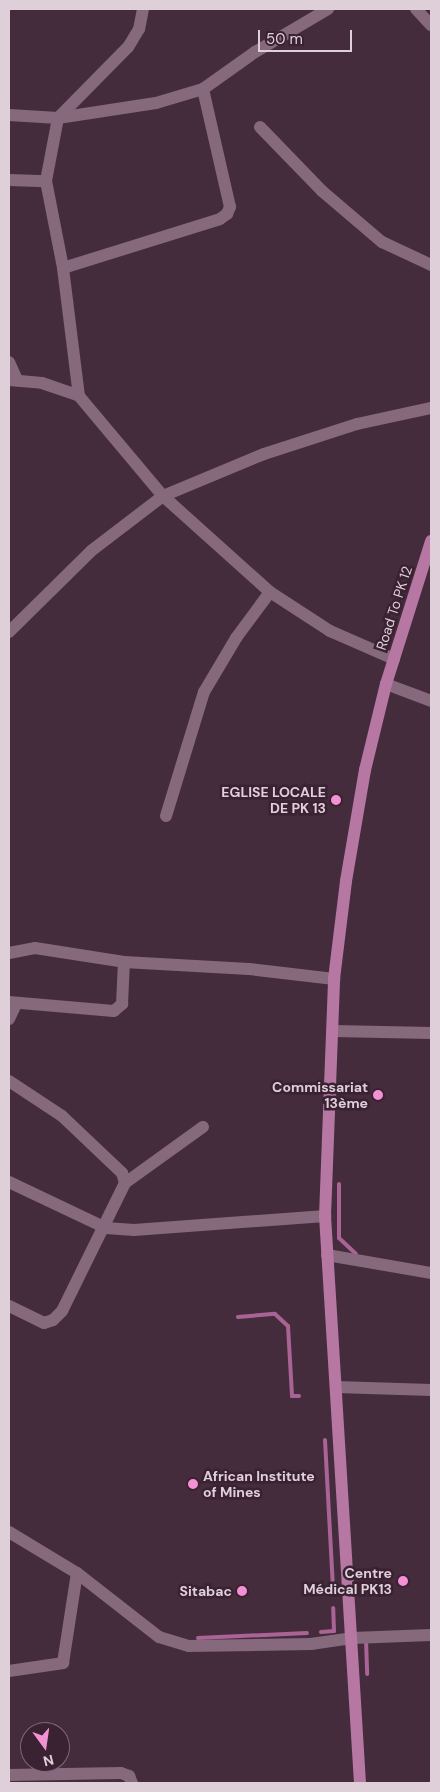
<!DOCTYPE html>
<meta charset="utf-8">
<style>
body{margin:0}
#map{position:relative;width:440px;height:1792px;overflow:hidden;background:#452c3d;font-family:"DM Sans",sans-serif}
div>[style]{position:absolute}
.stream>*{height:4px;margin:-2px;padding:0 2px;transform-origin:2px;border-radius:2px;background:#aa6395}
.minor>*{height:12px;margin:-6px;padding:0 6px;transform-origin:6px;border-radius:6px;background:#86697c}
.major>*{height:12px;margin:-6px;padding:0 6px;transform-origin:6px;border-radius:6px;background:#b777a3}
.dots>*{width:14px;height:14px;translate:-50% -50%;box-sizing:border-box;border:2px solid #3a2232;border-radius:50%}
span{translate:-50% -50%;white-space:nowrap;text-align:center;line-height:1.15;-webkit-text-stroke:5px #3a2232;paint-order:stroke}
.street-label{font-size:14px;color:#dfcfd9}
.poi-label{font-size:14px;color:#dfcfd9;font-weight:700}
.right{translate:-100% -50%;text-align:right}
.left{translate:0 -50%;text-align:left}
.frame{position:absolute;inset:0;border:10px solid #dfcfd9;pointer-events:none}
.north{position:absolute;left:20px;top:1722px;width:50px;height:50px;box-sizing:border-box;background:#3a2232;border:1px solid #7c6775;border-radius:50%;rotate:166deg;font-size:14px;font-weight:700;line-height:20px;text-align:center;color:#dfcfd9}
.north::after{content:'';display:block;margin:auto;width:18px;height:22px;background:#f391d5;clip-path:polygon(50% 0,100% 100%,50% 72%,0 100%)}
.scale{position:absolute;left:258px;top:30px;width:94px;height:22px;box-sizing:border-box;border:2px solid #dfcfd9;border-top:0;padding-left:6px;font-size:15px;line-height:18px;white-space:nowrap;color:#dfcfd9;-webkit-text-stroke:4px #3a2232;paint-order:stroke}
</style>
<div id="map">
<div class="stream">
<div style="left:339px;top:1184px;width:54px;rotate:90deg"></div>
<div style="left:339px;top:1238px;width:23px;rotate:43deg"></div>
<div style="left:238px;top:1317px;width:37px;rotate:-5deg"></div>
<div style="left:275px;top:1314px;width:18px;rotate:43deg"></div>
<div style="left:288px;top:1326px;width:70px;rotate:86.7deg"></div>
<div style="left:292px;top:1396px;width:7px"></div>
<div style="left:325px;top:1440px;width:146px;rotate:86.9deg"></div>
<div style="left:321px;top:1632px;width:13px;rotate:-4deg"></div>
<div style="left:334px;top:1631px;width:23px;rotate:-92deg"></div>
<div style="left:198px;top:1638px;width:109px;rotate:-2.6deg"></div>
<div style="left:366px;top:1640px;width:34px;rotate:88deg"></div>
</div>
<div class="minor">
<div style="left:143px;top:9px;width:20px;rotate:101deg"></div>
<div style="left:139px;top:29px;width:21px;rotate:121deg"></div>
<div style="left:128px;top:47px;width:100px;rotate:134.6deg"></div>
<div style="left:58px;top:118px;width:99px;rotate:-8.7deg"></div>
<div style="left:156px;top:103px;width:49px;rotate:-16.6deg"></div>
<div style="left:416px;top:9px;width:22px;rotate:47deg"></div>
<div style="left:9px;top:115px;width:49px;rotate:3.5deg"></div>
<div style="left:58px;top:118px;width:64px;rotate:100.8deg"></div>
<div style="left:46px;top:181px;width:89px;rotate:78.9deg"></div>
<div style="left:63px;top:268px;width:129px;rotate:82.9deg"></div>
<div style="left:260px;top:127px;width:89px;rotate:45.9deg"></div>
<div style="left:322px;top:191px;width:79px;rotate:40.4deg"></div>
<div style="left:382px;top:242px;width:54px;rotate:25.1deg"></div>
<div style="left:9px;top:180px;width:37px;rotate:2deg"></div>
<div style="left:63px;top:268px;width:164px;rotate:-17.3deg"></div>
<div style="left:220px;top:219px;width:9px;rotate:-36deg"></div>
<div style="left:227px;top:214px;width:8px;rotate:-67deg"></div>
<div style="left:230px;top:207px;width:121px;rotate:-102.9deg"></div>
<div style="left:203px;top:89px;width:64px;rotate:-35.4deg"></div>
<div style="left:255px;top:52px;width:85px;rotate:-30.5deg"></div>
<div style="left:9px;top:362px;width:20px;rotate:66deg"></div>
<div style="left:9px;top:380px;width:33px;rotate:5deg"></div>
<div style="left:42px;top:383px;width:39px;rotate:19deg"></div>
<div style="left:79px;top:396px;width:131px;rotate:50deg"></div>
<div style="left:163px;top:496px;width:144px;rotate:41.9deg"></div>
<div style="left:270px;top:592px;width:72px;rotate:33deg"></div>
<div style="left:330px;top:631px;width:70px;rotate:23.6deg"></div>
<div style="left:9px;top:632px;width:115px;rotate:-44.6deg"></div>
<div style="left:91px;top:551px;width:91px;rotate:-37.4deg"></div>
<div style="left:163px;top:496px;width:109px;rotate:-22.6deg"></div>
<div style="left:264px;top:454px;width:98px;rotate:-17.9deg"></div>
<div style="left:357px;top:424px;width:76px;rotate:-12.2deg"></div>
<div style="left:386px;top:684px;width:48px;rotate:20.7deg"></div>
<div style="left:166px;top:816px;width:130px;rotate:-73deg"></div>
<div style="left:204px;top:692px;width:63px;rotate:-59.3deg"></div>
<div style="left:236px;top:638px;width:57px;rotate:-53.5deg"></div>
<div style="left:9px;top:953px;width:26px;rotate:-11deg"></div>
<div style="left:35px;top:948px;width:90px;rotate:8.9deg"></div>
<div style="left:124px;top:962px;width:125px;rotate:3.2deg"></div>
<div style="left:249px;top:969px;width:86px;rotate:6.7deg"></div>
<div style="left:9px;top:1002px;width:105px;rotate:4.9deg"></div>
<div style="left:114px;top:1011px;width:11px;rotate:-41deg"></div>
<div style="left:122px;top:1004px;width:42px;rotate:-87.3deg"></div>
<div style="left:9px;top:1019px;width:17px;rotate:-65deg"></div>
<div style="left:333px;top:1031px;width:98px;rotate:1.2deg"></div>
<div style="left:9px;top:1081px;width:64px;rotate:33.4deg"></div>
<div style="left:62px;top:1116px;width:83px;rotate:43.5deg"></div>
<div style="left:122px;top:1173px;width:10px;rotate:73deg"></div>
<div style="left:125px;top:1183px;width:143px;rotate:116.2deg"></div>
<div style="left:62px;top:1311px;width:13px;rotate:135deg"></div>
<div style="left:53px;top:1320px;width:9px;rotate:162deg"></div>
<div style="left:44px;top:1323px;width:39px;rotate:-154deg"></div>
<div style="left:9px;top:1182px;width:107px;rotate:25.4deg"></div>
<div style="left:106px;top:1228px;width:28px;rotate:4deg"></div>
<div style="left:134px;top:1230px;width:192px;rotate:-4.2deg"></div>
<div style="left:125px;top:1183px;width:96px;rotate:-35.7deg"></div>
<div style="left:327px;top:1255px;width:106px;rotate:9.8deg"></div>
<div style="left:336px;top:1387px;width:95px;rotate:1.8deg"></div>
<div style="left:9px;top:1532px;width:79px;rotate:31.1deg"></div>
<div style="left:77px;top:1573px;width:104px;rotate:38deg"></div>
<div style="left:159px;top:1637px;width:31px;rotate:17deg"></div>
<div style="left:189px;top:1646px;width:122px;rotate:-0.9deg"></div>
<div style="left:311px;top:1644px;width:41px;rotate:-8.3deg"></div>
<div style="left:352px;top:1638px;width:79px;rotate:-2.2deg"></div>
<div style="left:9px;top:1671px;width:55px;rotate:-8.4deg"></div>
<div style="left:63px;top:1663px;width:91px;rotate:-81.2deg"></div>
<div style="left:9px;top:1775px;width:112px;rotate:-1deg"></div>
<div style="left:121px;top:1773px;width:9px;rotate:21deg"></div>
<div style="left:129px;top:1776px;width:8px;rotate:67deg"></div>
</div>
<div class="major">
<div style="left:360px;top:1783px;width:568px;rotate:-93.53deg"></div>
<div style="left:325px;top:1216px;width:237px;rotate:-87.8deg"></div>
<div style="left:334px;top:979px;width:99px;rotate:-83deg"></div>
<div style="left:346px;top:881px;width:113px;rotate:-80.3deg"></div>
<div style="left:365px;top:770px;width:89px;rotate:-76.3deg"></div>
<div style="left:386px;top:684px;width:150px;rotate:-72.5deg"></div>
</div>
<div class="dots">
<div style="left:336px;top:800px;background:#f391d5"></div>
<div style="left:378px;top:1095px;background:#f391d5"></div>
<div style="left:193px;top:1484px;background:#f391d5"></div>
<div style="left:403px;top:1581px;background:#f391d5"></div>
<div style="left:242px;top:1591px;background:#f391d5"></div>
</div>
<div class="street-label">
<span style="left:394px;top:608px;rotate:-72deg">Road To PK 12</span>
</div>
<div class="poi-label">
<span class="right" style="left:326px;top:800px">EGLISE LOCALE<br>DE PK 13</span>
<span class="right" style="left:368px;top:1095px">Commissariat<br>13ème</span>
<span class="left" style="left:203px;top:1484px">African Institute<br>of Mines</span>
<span class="right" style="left:392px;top:1581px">Centre<br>Médical PK13</span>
<span class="right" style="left:232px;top:1591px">Sitabac</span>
</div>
<div class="frame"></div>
<div class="north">N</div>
<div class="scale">50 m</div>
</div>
